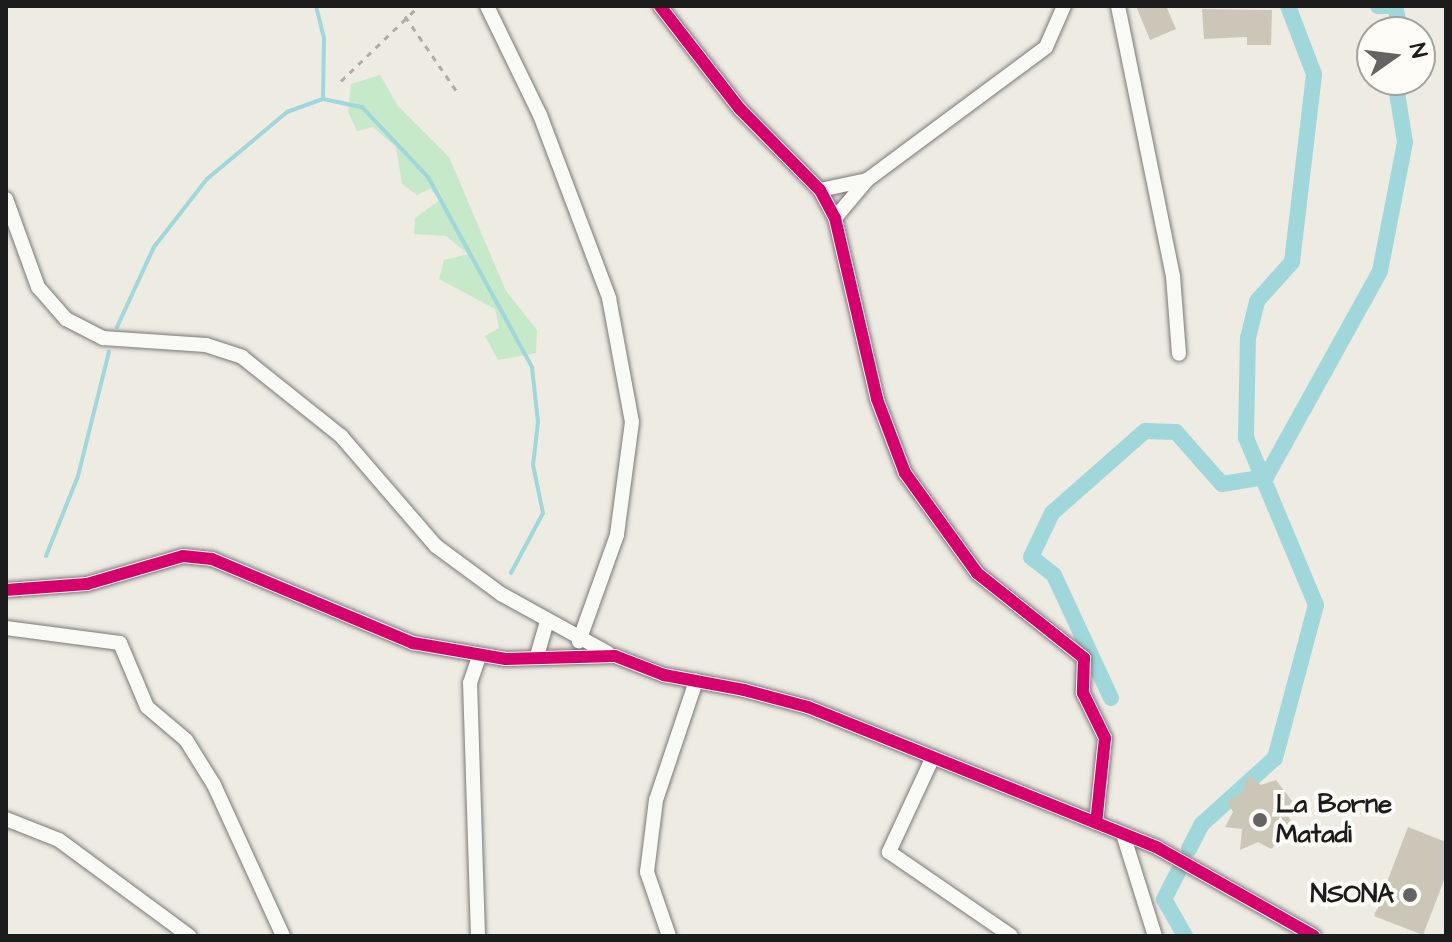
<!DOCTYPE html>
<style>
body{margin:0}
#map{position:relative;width:1452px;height:942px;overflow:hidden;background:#eeebe3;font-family:"Architects Daughter",sans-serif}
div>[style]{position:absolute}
.green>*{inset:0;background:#c5e9c9}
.stream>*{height:4px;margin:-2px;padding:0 2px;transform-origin:2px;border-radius:2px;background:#9fd7db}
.canal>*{height:16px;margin:-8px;padding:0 8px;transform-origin:8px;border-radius:8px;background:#9fd7db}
.building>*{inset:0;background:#ccc6b9}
.path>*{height:3px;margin-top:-1.5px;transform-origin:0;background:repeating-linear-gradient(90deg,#adacaa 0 6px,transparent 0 12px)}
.roads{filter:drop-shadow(0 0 2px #7a7976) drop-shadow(0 0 2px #7a7976)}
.street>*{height:14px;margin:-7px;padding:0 7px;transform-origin:7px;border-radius:7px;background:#f9f9f6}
.cycleway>*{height:12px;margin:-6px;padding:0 6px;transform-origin:6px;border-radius:6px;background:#d6006c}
.dots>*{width:22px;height:22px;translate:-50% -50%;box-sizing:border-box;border:4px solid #fdfcf7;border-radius:50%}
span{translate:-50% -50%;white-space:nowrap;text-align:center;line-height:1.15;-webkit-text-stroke:8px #fdfcf7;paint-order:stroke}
.poi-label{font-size:26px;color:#1c1c1c;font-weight:700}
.left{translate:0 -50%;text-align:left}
.right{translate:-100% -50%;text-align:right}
.frame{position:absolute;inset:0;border:8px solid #1c1c1c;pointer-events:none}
.north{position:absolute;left:1356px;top:16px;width:80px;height:80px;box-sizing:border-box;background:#fdfcf7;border:2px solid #a3a29f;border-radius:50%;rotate:76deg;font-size:22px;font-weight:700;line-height:32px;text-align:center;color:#1c1c1c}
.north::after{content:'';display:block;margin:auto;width:28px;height:36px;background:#666462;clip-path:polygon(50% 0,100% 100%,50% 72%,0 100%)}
</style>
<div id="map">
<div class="green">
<div style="clip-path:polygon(380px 75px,398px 106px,449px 157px,506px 291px,537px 330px,536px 353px,498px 360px,485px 336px,499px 328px,495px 309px,439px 279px,444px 260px,468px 254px,446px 236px,414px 234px,415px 218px,441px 199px,430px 189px,417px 195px,402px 184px,396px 147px,373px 127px,357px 131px,348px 112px,351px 84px)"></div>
</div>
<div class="stream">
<div style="left:316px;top:6px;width:34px;rotate:76deg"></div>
<div style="left:324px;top:39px;width:60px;rotate:91deg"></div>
<div style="left:323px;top:99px;width:40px;rotate:12deg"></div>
<div style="left:362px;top:107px;width:96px;rotate:46.7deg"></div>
<div style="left:428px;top:177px;width:217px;rotate:61.3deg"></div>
<div style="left:532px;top:367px;width:55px;rotate:83.8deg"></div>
<div style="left:538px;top:422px;width:43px;rotate:96.6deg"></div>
<div style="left:533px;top:465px;width:49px;rotate:78.2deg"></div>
<div style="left:543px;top:513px;width:68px;rotate:118.1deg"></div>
<div style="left:117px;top:327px;width:88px;rotate:-65.2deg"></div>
<div style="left:154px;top:247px;width:86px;rotate:-52.1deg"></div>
<div style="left:207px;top:179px;width:104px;rotate:-39.9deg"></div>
<div style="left:287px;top:112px;width:38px;rotate:-20deg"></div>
<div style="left:46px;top:556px;width:86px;rotate:-68.2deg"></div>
<div style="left:78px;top:476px;width:128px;rotate:-76deg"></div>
</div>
<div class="canal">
<div style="left:1378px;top:6px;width:12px"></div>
<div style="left:1395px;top:6px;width:27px;rotate:77deg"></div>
<div style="left:1111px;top:698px;width:136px;rotate:-114.9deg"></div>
<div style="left:1054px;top:575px;width:29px;rotate:-142deg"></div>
<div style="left:1031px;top:557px;width:49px;rotate:-64.5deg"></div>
<div style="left:1052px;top:513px;width:124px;rotate:-41.4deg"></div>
<div style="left:1145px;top:431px;width:31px;rotate:2deg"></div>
<div style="left:1176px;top:432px;width:69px;rotate:48.5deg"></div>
<div style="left:1222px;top:484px;width:45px;rotate:-9deg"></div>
<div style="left:1266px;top:477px;width:235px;rotate:-61deg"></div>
<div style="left:1380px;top:271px;width:131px;rotate:-79deg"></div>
<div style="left:1405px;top:142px;width:63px;rotate:-99.2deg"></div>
<div style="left:1189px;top:849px;width:28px;rotate:-63deg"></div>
<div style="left:1202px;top:824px;width:98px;rotate:-42.1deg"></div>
<div style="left:1275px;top:758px;width:158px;rotate:-75deg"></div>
<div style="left:1316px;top:605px;width:181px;rotate:-112.7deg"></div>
<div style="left:1246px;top:438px;width:100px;rotate:-88.9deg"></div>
<div style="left:1248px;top:338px;width:38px;rotate:-76deg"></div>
<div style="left:1257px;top:301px;width:52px;rotate:-48.1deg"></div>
<div style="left:1292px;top:262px;width:189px;rotate:-83.3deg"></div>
<div style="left:1314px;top:74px;width:73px;rotate:-110.9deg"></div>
<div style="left:1178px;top:872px;width:30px;rotate:117deg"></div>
<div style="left:1164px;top:899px;width:43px;rotate:60.4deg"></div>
</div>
<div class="building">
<div style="clip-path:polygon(1136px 6px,1166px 6px,1176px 29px,1150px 40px)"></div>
<div style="clip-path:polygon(1202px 9px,1272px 10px,1271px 45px,1247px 45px,1247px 37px,1204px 39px)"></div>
<div style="clip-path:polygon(1249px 775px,1261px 785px,1276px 780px,1292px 801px,1286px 811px,1294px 828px,1271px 849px,1258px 842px,1240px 850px,1242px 829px,1225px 827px,1233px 812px,1227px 801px,1242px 793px)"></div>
<div style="clip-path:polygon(1408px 827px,1446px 842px,1446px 875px,1423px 935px,1374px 916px)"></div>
</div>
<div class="path">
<div style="left:405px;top:16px;width:93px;rotate:55.5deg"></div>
<div style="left:341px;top:81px;width:108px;rotate:-43.9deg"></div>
</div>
<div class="roads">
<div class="street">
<div style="left:487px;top:6px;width:121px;rotate:64.1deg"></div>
<div style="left:540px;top:115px;width:196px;rotate:69.3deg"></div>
<div style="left:609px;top:298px;width:126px;rotate:79.5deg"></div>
<div style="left:632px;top:422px;width:114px;rotate:97.6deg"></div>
<div style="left:617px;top:535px;width:113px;rotate:109.7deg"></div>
<div style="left:660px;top:6px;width:130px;rotate:52.2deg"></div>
<div style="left:740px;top:109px;width:114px;rotate:45.4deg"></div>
<div style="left:820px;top:190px;width:32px;rotate:62deg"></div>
<div style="left:835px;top:218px;width:186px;rotate:76.9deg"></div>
<div style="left:877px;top:399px;width:79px;rotate:69.3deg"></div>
<div style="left:905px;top:473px;width:123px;rotate:54.2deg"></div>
<div style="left:977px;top:573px;width:137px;rotate:38.5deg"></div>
<div style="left:1084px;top:658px;width:35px;rotate:92deg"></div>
<div style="left:1083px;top:693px;width:50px;rotate:63.9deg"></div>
<div style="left:1105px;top:738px;width:85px;rotate:96deg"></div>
<div style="left:1118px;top:6px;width:276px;rotate:78.5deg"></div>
<div style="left:1173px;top:276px;width:78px;rotate:85.6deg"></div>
<div style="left:820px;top:190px;width:48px;rotate:-12deg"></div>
<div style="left:6px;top:199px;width:94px;rotate:70deg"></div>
<div style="left:38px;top:287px;width:43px;rotate:48.8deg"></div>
<div style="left:66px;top:319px;width:42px;rotate:27.2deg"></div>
<div style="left:103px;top:338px;width:103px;rotate:3.9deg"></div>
<div style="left:206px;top:345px;width:38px;rotate:18deg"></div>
<div style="left:242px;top:357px;width:127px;rotate:38.6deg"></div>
<div style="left:341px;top:436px;width:145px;rotate:49.2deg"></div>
<div style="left:436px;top:546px;width:81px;rotate:36.4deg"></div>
<div style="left:501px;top:594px;width:122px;rotate:28.9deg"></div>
<div style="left:835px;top:218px;width:50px;rotate:-49.9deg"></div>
<div style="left:867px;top:180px;width:223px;rotate:-36.6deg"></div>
<div style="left:1046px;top:47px;width:45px;rotate:-66.3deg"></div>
<div style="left:6px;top:590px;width:81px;rotate:-4.2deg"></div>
<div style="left:87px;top:584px;width:100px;rotate:-16.3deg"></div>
<div style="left:183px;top:556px;width:29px;rotate:6deg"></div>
<div style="left:212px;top:559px;width:218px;rotate:22.7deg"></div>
<div style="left:413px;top:643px;width:94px;rotate:9.8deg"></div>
<div style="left:506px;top:659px;width:109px;rotate:-1.6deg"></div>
<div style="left:615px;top:656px;width:53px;rotate:21.2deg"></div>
<div style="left:664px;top:675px;width:81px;rotate:10.6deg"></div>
<div style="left:744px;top:690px;width:66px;rotate:14.9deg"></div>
<div style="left:808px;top:707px;width:377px;rotate:21.9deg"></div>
<div style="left:1158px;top:848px;width:179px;rotate:29.4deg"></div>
<div style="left:6px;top:628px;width:115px;rotate:7.5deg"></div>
<div style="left:120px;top:643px;width:69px;rotate:67.1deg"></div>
<div style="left:147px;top:707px;width:51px;rotate:40.2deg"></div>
<div style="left:186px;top:740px;width:53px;rotate:58.1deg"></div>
<div style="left:214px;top:785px;width:166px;rotate:65.4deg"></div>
<div style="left:537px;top:656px;width:35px;rotate:-74deg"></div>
<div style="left:933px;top:757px;width:105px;rotate:114.9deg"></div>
<div style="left:889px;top:852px;width:148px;rotate:34.5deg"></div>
<div style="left:6px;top:819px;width:57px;rotate:21.6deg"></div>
<div style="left:59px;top:840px;width:162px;rotate:36.4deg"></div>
<div style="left:1123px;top:834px;width:107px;rotate:72.6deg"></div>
<div style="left:478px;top:936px;width:253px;rotate:-91.8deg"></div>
<div style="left:470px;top:683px;width:28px;rotate:-71deg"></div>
<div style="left:669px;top:936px;width:68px;rotate:-109deg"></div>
<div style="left:647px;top:872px;width:73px;rotate:-82.9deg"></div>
<div style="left:656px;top:800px;width:126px;rotate:-71.4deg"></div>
</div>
</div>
<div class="cycleway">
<div style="left:660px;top:6px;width:130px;rotate:52.2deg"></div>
<div style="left:740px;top:109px;width:114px;rotate:45.4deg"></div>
<div style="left:820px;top:190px;width:32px;rotate:62deg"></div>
<div style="left:835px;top:218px;width:186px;rotate:76.9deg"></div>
<div style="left:877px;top:399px;width:79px;rotate:69.3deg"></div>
<div style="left:905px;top:473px;width:123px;rotate:54.2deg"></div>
<div style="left:977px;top:573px;width:137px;rotate:38.5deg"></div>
<div style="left:1084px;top:658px;width:35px;rotate:92deg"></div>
<div style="left:1083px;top:693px;width:50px;rotate:63.9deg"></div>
<div style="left:1105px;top:738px;width:85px;rotate:96deg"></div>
<div style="left:6px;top:590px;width:81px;rotate:-4.2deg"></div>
<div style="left:87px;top:584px;width:100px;rotate:-16.3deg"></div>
<div style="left:183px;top:556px;width:29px;rotate:6deg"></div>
<div style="left:212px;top:559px;width:218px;rotate:22.7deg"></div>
<div style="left:413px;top:643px;width:94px;rotate:9.8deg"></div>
<div style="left:506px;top:659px;width:109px;rotate:-1.6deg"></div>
<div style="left:615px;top:656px;width:53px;rotate:21.2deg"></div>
<div style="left:664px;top:675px;width:81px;rotate:10.6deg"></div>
<div style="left:744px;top:690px;width:66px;rotate:14.9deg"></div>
<div style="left:808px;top:707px;width:377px;rotate:21.9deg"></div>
<div style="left:1158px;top:848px;width:179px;rotate:29.4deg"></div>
</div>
<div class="dots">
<div style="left:1260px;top:820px;background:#666462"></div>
<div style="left:1410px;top:895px;background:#666462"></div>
</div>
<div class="poi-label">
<span class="left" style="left:1276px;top:820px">La Borne<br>Matadi</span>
<span class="right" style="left:1394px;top:895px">NSONA</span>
</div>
<div class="frame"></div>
<div class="north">N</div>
</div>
